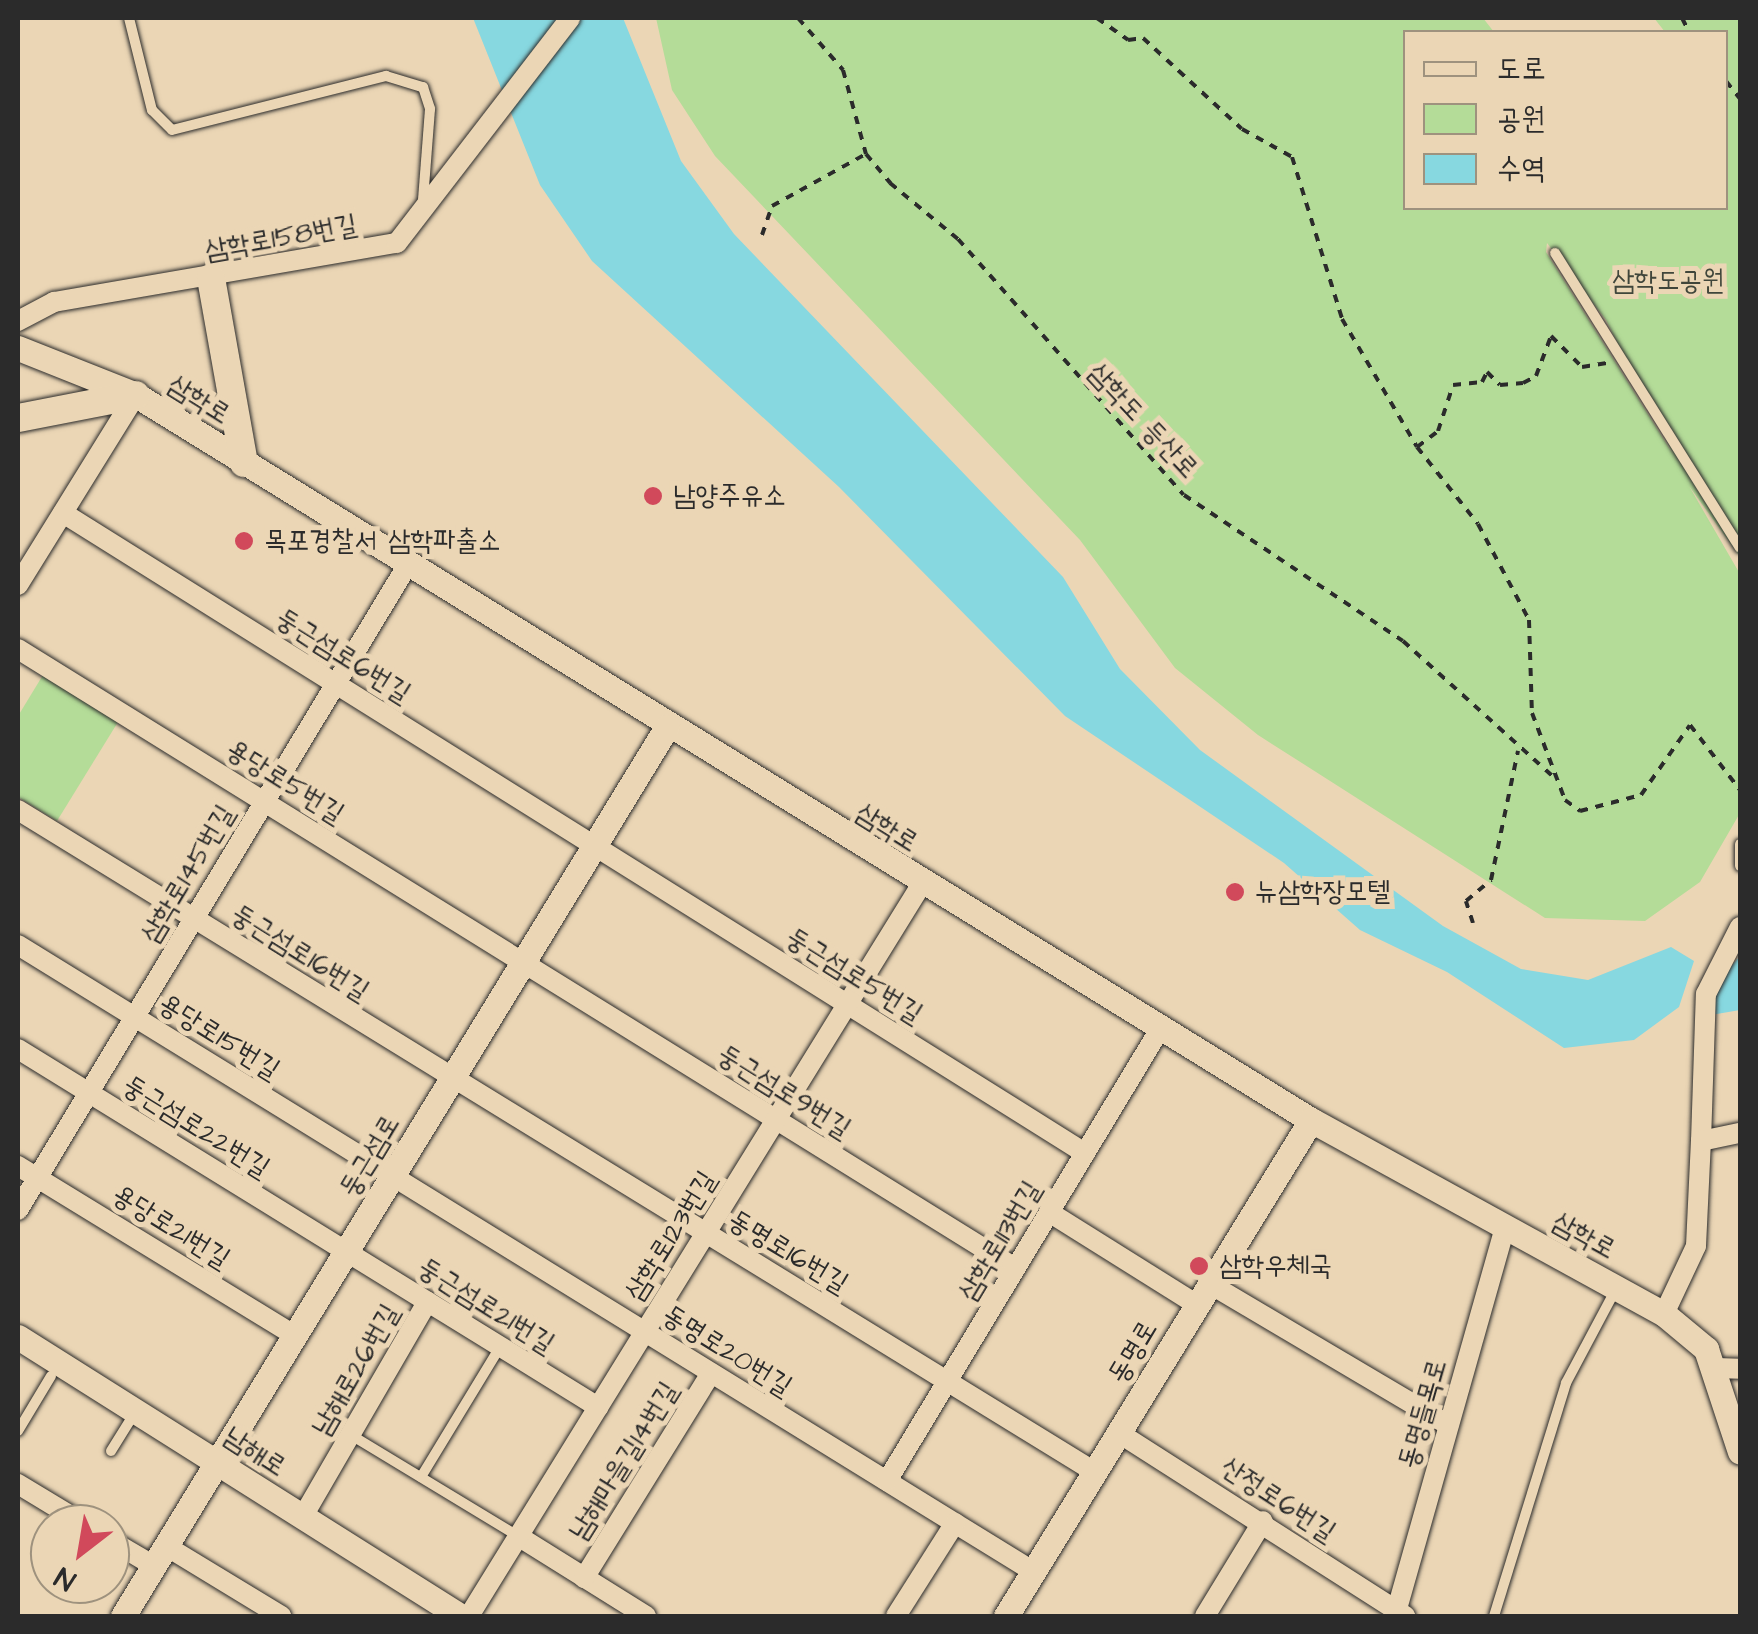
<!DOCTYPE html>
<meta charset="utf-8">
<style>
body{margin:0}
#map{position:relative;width:1758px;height:1634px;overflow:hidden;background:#ebd6b5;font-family:"Architects Daughter","Poor Story",sans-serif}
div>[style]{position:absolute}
.green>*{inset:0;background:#b4dc98}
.water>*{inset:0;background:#87d8e0}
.path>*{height:4px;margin-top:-2px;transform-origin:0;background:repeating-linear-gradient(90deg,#2b2b2b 0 8px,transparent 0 16px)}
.roads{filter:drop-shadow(0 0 2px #2b2b2b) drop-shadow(0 0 2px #2b2b2b)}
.service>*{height:10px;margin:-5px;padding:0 5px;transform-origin:5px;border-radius:5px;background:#ebd6b5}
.minor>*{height:20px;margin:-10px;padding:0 10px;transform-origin:10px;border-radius:10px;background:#ebd6b5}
.tertiary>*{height:25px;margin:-12.5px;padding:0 12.5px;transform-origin:12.5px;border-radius:12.5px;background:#ebd6b5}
.secondary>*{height:28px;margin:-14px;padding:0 14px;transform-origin:14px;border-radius:14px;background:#ebd6b5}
.dots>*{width:28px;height:28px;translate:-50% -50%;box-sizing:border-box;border:5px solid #ebd6b5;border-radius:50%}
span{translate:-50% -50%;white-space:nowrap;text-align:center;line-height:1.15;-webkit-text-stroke:10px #ebd6b5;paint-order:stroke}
.street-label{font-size:28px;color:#2b2b2b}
.park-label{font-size:28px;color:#40463b}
.poi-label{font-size:28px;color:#2b2b2b}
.left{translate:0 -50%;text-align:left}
.frame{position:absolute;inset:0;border:20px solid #2b2b2b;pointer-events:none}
.legend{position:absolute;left:1403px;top:30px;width:325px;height:180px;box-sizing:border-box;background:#ebd6b5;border:2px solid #9e927e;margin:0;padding:12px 18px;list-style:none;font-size:30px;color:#2b2b2b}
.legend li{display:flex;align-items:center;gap:20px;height:50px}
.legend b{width:50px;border:2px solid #9e927e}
.north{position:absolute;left:30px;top:1504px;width:100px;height:100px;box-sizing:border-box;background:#ebd6b5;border:2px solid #9e927e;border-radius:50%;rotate:211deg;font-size:28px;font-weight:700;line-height:40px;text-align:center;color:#2b2b2b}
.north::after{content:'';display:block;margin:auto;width:35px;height:45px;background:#d1495b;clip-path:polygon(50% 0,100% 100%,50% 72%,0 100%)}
</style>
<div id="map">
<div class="green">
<div style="clip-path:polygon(evenodd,656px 18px,1483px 18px,1494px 32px,1406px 32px,1406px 208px,1726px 208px,1726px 32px,1665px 32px,1654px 18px,1740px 18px,1740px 557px,1689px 486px,1740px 574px,1740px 813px,1700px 882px,1645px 921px,1545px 918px,1258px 735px,1175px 668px,1080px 540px,715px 156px,672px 90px,656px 18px,1547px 243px,1606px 320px,1673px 454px,1546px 252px,1547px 243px)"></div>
<div style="clip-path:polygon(43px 675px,118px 722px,57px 821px,18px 797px,18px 716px)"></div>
</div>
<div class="water">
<div style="clip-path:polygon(473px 18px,623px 18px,681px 161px,734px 234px,1063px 577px,1120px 669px,1200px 750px,1443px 926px,1521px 969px,1588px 980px,1671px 947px,1694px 961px,1679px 1007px,1634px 1040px,1564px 1048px,1447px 972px,1360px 930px,1284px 863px,1065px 716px,839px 487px,592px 261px,540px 185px)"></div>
<div style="clip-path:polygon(1740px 956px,1740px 1010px,1711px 1015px,1711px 989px)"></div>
</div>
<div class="path">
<div style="left:798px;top:18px;width:69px;rotate:49.1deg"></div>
<div style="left:843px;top:70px;width:87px;rotate:74.7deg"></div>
<div style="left:866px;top:154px;width:38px;rotate:50deg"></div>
<div style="left:890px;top:183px;width:88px;rotate:39.5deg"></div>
<div style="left:958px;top:239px;width:341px;rotate:48.6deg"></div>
<div style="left:1184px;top:495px;width:263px;rotate:33.7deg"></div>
<div style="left:1403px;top:641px;width:207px;rotate:42.1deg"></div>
<div style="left:1097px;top:18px;width:38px;rotate:35deg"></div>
<div style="left:1128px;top:40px;width:15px;rotate:-8deg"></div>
<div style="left:1143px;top:38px;width:134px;rotate:42.6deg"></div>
<div style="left:1242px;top:129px;width:57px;rotate:29.2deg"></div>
<div style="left:1292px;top:157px;width:170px;rotate:72.8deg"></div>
<div style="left:1342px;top:319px;width:148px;rotate:59.6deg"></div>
<div style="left:1417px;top:447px;width:98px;rotate:51.6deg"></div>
<div style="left:1478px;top:524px;width:109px;rotate:62deg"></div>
<div style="left:1529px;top:620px;width:93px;rotate:88.2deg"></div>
<div style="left:1532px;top:713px;width:93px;rotate:69.2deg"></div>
<div style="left:1565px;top:800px;width:19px;rotate:36deg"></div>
<div style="left:1580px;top:811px;width:63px;rotate:-14.7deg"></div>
<div style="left:1641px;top:795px;width:85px;rotate:-55deg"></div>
<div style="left:1690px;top:725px;width:82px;rotate:52.4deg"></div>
<div style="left:1682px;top:18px;width:16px;rotate:63deg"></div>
<div style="left:1726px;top:81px;width:23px;rotate:52deg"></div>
<div style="left:762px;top:235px;width:31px;rotate:-71deg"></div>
<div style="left:772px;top:206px;width:107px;rotate:-29deg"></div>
<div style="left:1417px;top:447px;width:26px;rotate:-37deg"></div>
<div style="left:1438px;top:431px;width:48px;rotate:-71.9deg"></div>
<div style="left:1453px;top:385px;width:29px;rotate:-6deg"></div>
<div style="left:1482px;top:382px;width:11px;rotate:-63deg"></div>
<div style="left:1487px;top:372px;width:18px;rotate:45deg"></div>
<div style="left:1500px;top:385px;width:23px;rotate:-5deg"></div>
<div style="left:1523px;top:383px;width:15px;rotate:-28deg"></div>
<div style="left:1536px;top:376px;width:43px;rotate:-69.4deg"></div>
<div style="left:1551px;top:336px;width:44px;rotate:45deg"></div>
<div style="left:1582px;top:367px;width:25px;rotate:-9deg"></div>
<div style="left:1473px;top:923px;width:23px;rotate:-108deg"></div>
<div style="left:1466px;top:901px;width:33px;rotate:-40deg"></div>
<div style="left:1491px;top:880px;width:132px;rotate:-78.2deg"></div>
</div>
<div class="roads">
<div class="service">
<div style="left:129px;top:18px;width:95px;rotate:76deg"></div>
<div style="left:152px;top:110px;width:28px;rotate:45deg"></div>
<div style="left:172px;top:130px;width:221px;rotate:-14.2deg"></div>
<div style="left:386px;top:76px;width:39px;rotate:17deg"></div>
<div style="left:423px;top:87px;width:23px;rotate:72deg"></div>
<div style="left:430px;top:109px;width:92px;rotate:94.4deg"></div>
<div style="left:1555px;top:253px;width:348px;rotate:57.9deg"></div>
<div style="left:1740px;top:844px;width:22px;rotate:90deg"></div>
<div style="left:18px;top:1431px;width:64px;rotate:-59deg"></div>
<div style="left:351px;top:1435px;width:195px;rotate:31.2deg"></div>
<div style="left:111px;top:1451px;width:44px;rotate:-58.1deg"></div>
<div style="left:421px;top:1477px;width:152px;rotate:-58.7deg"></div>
<div style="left:1494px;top:1616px;width:244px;rotate:-72.8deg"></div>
<div style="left:1566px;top:1383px;width:104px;rotate:-62deg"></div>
</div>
<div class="minor">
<div style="left:18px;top:321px;width:41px;rotate:-27.8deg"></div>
<div style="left:54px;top:302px;width:348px;rotate:-9.8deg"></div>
<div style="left:397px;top:243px;width:284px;rotate:-52.4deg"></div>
<div style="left:63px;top:513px;width:1206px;rotate:32.06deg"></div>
<div style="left:18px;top:585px;width:224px;rotate:-58.2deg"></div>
<div style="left:18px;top:649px;width:1174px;rotate:31.83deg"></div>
<div style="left:18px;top:810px;width:1264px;rotate:31.58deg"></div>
<div style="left:18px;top:945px;width:1194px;rotate:31.68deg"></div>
<div style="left:18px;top:1049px;width:682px;rotate:31.68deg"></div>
<div style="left:1701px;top:1141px;width:147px;rotate:-88.1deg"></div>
<div style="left:1706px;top:994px;width:75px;rotate:-63.1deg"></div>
<div style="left:18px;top:1166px;width:325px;rotate:31.5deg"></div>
<div style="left:18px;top:1210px;width:752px;rotate:-58.87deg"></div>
<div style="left:1049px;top:1212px;width:175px;rotate:32.1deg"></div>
<div style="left:1210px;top:1284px;width:277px;rotate:30.6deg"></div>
<div style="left:1664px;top:1314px;width:75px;rotate:-64.8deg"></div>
<div style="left:1696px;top:1246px;width:105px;rotate:-87.3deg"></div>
<div style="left:1701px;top:1141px;width:40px;rotate:-12deg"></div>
<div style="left:1716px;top:1368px;width:24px;rotate:2deg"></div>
<div style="left:1119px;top:1433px;width:340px;rotate:32.6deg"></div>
<div style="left:887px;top:1481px;width:528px;rotate:-58.87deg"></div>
<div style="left:18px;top:1484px;width:77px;rotate:31.2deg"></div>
<div style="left:302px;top:1518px;width:250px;rotate:-59.9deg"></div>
<div style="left:518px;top:1536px;width:151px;rotate:32deg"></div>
<div style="left:110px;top:1540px;width:51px;rotate:30.6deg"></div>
<div style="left:166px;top:1546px;width:135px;rotate:31.3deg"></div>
<div style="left:584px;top:1578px;width:241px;rotate:-58.2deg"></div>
<div style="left:469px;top:1616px;width:859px;rotate:-58.27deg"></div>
<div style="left:896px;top:1616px;width:110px;rotate:-57.6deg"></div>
<div style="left:1205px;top:1616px;width:111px;rotate:-58.6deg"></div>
<div style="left:1395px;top:1616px;width:405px;rotate:-74.2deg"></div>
</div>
<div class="tertiary">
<div style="left:18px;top:348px;width:127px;rotate:21.7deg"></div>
<div style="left:136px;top:395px;width:1381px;rotate:31.68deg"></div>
<div style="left:1311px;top:1120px;width:403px;rotate:28.8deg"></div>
<div style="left:1664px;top:1314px;width:55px;rotate:39.8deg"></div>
<div style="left:1706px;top:1349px;width:108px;rotate:71.7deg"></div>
<div style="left:18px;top:1337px;width:523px;rotate:32.26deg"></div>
<div style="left:123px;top:1616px;width:1042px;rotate:-58.54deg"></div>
<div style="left:1006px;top:1616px;width:582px;rotate:-58.41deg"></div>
</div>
<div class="secondary">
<div style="left:211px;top:278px;width:188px;rotate:79.9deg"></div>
<div style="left:18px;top:418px;width:120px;rotate:-11deg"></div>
</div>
</div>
<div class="dots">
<div style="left:653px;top:496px;background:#d1495b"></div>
<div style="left:244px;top:541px;background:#d1495b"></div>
<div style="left:1235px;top:892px;background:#d1495b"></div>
<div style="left:1199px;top:1266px;background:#d1495b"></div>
</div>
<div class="street-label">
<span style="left:281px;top:238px;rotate:-10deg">삼학로158번길</span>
<span style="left:199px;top:400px;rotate:32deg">삼학로</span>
<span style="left:1143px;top:421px;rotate:47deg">삼학도 등산로</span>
<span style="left:343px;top:656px;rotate:32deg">둥근섬로6번길</span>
<span style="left:285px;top:782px;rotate:32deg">용당로5번길</span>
<span style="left:887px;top:828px;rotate:32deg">삼학로</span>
<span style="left:188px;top:874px;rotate:-59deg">삼학로145번길</span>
<span style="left:300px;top:953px;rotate:32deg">둥근섬로16번길</span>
<span style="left:854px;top:976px;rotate:32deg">둥근섬로5번길</span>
<span style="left:219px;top:1037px;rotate:32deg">용당로15번길</span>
<span style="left:784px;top:1092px;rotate:32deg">둥근섬로9번길</span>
<span style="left:196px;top:1127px;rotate:32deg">둥근섬로22번길</span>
<span style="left:370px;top:1156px;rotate:-59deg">둥근섬로</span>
<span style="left:171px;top:1227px;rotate:32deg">용당로21번길</span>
<span style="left:671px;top:1236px;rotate:-58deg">삼학로123번길</span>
<span style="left:1584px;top:1236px;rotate:29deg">삼학로</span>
<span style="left:1000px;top:1241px;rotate:-59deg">삼학로113번길</span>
<span style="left:788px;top:1252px;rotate:31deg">동명로16번길</span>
<span style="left:486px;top:1306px;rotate:32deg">둥근섬로21번길</span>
<span style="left:727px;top:1351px;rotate:32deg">동명로20번길</span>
<span style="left:1133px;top:1352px;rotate:-59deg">동명로</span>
<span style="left:356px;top:1370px;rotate:-60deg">남해로26번길</span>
<span style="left:1423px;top:1414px;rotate:-74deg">동명들목로</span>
<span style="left:255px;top:1452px;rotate:33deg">남해로</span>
<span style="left:624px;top:1461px;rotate:-58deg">남해마을길14번길</span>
<span style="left:1278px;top:1500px;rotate:33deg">산정로6번길</span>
</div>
<div class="park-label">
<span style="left:1668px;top:281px">삼학도공원</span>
</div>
<div class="poi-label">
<span class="left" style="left:673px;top:496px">남양주유소</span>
<span class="left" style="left:264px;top:541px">목포경찰서 삼학파출소</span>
<span class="left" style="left:1255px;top:892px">뉴삼학장모텔</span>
<span class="left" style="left:1219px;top:1266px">삼학우체국</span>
</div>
<div class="frame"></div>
<ul class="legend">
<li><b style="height:12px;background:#ebd6b5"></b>도로</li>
<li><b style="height:28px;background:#b4dc98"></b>공원</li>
<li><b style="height:28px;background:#87d8e0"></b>수역</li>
</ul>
<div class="north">N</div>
</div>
